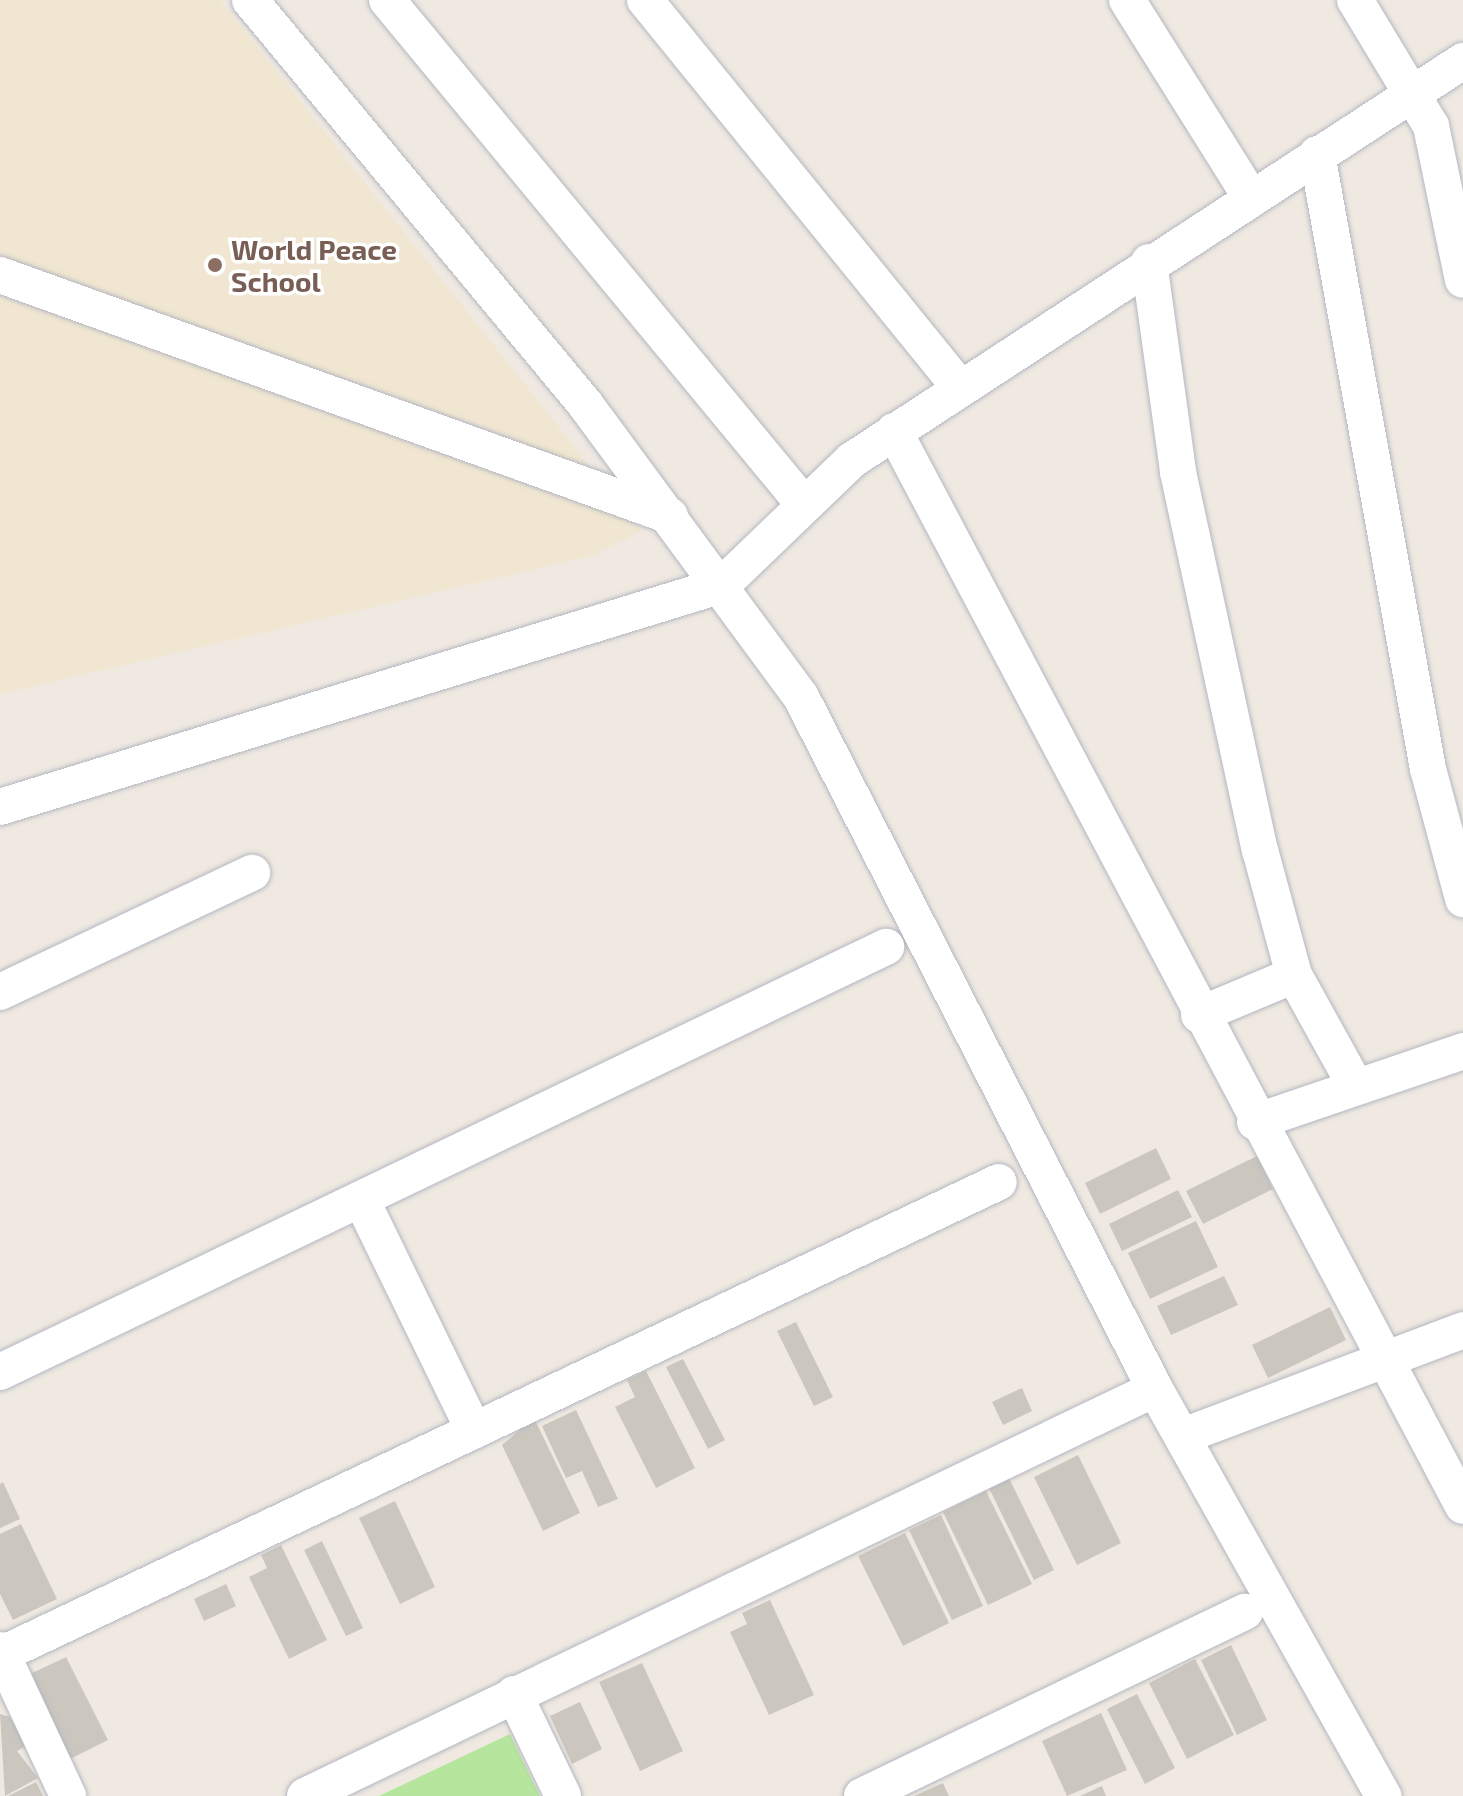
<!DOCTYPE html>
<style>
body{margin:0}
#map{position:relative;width:1463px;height:1796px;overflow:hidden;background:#efe9e1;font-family:"Exo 2",sans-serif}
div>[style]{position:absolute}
.education>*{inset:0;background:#f0e6d1}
.green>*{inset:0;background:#b6e59e}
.building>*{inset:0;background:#cbc7bf}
.roads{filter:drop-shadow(0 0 2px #b4b7c1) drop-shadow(0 0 2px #b4b7c1)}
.minor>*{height:36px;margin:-18px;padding:0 18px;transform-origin:18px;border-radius:18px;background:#fff}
.dots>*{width:22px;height:22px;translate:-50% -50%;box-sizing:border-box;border:4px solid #fff;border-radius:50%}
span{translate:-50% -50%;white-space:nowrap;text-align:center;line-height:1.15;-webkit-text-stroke:7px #fff;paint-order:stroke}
.education-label{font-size:28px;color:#785e54;font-weight:700}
.left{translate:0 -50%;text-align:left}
</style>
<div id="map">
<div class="education">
<div style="clip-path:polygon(0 0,220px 0,641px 531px,592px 556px,0 694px)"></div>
</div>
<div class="green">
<div style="clip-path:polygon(510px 1734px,540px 1796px,379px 1796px)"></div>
</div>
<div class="building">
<div style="clip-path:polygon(1156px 1148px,1171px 1179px,1100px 1214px,1085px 1183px)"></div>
<div style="clip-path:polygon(1257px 1156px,1273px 1189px,1203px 1224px,1186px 1191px)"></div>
<div style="clip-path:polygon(1178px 1190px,1192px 1217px,1122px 1251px,1109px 1224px)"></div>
<div style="clip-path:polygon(1196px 1221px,1218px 1267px,1150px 1299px,1128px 1253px)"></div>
<div style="clip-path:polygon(1224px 1276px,1238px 1305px,1171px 1335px,1157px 1306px)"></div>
<div style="clip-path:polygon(1330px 1307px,1346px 1340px,1268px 1378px,1252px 1345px)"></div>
<div style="clip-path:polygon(796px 1322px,833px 1397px,814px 1406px,777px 1331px)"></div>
<div style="clip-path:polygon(683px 1359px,725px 1440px,708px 1449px,666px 1367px)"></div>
<div style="clip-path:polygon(646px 1371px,695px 1468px,656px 1488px,615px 1407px,635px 1397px,627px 1380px)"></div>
<div style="clip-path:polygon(1022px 1388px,1032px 1411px,1003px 1425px,992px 1402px)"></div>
<div style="clip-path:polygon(576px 1410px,618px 1499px,598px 1507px,582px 1471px,566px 1478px,542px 1426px)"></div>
<div style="clip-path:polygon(534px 1418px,580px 1513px,543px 1531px,502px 1445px)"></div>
<div style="clip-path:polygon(1078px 1455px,1121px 1543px,1077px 1565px,1034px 1477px)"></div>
<div style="clip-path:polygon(1009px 1478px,1054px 1570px,1034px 1580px,989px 1488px)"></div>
<div style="clip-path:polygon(3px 1482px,20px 1519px,0 1528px,0 1484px)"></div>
<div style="clip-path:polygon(986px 1491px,1032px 1584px,988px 1605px,943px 1512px)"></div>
<div style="clip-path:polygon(395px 1501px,435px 1587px,400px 1604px,359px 1518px)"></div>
<div style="clip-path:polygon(941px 1515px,983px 1606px,952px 1620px,909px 1530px)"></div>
<div style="clip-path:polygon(21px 1524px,57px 1599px,13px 1620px,0 1594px,0 1534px)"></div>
<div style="clip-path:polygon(905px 1533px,949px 1623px,903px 1646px,858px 1556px)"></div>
<div style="clip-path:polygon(322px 1541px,363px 1628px,346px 1636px,304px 1550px)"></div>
<div style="clip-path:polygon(281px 1545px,327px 1640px,289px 1659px,249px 1577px,267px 1568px,261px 1555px)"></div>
<div style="clip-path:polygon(226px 1584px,236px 1606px,204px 1621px,194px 1599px)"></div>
<div style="clip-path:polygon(770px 1600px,814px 1695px,769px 1715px,730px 1632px,747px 1624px,742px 1613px)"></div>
<div style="clip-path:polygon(1231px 1645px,1267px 1720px,1237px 1735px,1201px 1660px)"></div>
<div style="clip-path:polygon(66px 1657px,108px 1740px,68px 1760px,26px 1676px)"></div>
<div style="clip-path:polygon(1195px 1659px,1234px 1735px,1187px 1759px,1149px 1683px)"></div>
<div style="clip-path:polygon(642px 1663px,683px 1751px,640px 1771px,599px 1682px)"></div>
<div style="clip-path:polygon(1137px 1694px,1175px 1768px,1145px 1784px,1107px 1709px)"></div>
<div style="clip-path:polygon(580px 1702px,602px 1749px,572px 1764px,550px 1716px)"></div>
<div style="clip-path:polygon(1101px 1713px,1127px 1770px,1067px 1796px,1042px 1741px)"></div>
<div style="clip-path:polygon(0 1714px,10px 1717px,26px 1746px,17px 1751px,38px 1778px,5px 1796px)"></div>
<div style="clip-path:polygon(36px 1782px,43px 1796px,8px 1796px)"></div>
<div style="clip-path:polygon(943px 1783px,949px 1796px,914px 1796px)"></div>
<div style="clip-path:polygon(1102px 1786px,1106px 1796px,1080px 1796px)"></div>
</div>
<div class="roads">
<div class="minor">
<div style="left:250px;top:0;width:525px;rotate:50.33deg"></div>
<div style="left:585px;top:404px;width:364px;rotate:53.6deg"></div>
<div style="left:801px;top:697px;width:777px;rotate:62.91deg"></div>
<div style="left:1155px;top:1389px;width:467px;rotate:60.7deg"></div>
<div style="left:387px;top:0;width:651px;rotate:50.42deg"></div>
<div style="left:645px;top:0;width:500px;rotate:50.9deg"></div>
<div style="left:1127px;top:0;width:231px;rotate:57.9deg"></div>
<div style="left:1355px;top:0;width:147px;rotate:58.9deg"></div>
<div style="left:1431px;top:126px;width:157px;rotate:78.3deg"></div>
<div style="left:1317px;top:154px;width:625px;rotate:79.77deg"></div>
<div style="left:1428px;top:769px;width:135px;rotate:74.9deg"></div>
<div style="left:1149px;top:262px;width:212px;rotate:82.1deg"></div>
<div style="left:1178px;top:472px;width:387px;rotate:77.8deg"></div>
<div style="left:1260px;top:850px;width:130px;rotate:74.8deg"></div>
<div style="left:1294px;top:975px;width:128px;rotate:61deg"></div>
<div style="left:0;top:275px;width:712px;rotate:19.78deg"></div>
<div style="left:894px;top:431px;width:1216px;rotate:62.11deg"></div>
<div style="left:0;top:807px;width:755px;rotate:-17.09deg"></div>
<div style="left:722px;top:585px;width:180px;rotate:-43.9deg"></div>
<div style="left:852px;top:460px;width:730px;rotate:-33.15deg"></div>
<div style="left:0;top:992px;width:279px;rotate:-25.3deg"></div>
<div style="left:1199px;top:1015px;width:103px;rotate:-22.8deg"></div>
<div style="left:1255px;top:1122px;width:220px;rotate:-18.8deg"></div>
<div style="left:361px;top:1199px;width:258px;rotate:64deg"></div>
<div style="left:0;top:1372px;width:983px;rotate:-25.63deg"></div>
<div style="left:1183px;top:1436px;width:299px;rotate:-20.7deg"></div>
<div style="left:0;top:1650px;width:161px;rotate:65deg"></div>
<div style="left:0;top:1655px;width:1105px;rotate:-25.34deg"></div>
<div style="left:514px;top:1694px;width:113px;rotate:64.3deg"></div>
<div style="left:305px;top:1796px;width:942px;rotate:-25.59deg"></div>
<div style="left:862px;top:1796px;width:425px;rotate:-25.7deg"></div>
</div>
</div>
<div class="dots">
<div style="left:215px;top:265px;background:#8d6e63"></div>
</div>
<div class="education-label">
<span class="left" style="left:231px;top:265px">World Peace<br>School</span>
</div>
</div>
